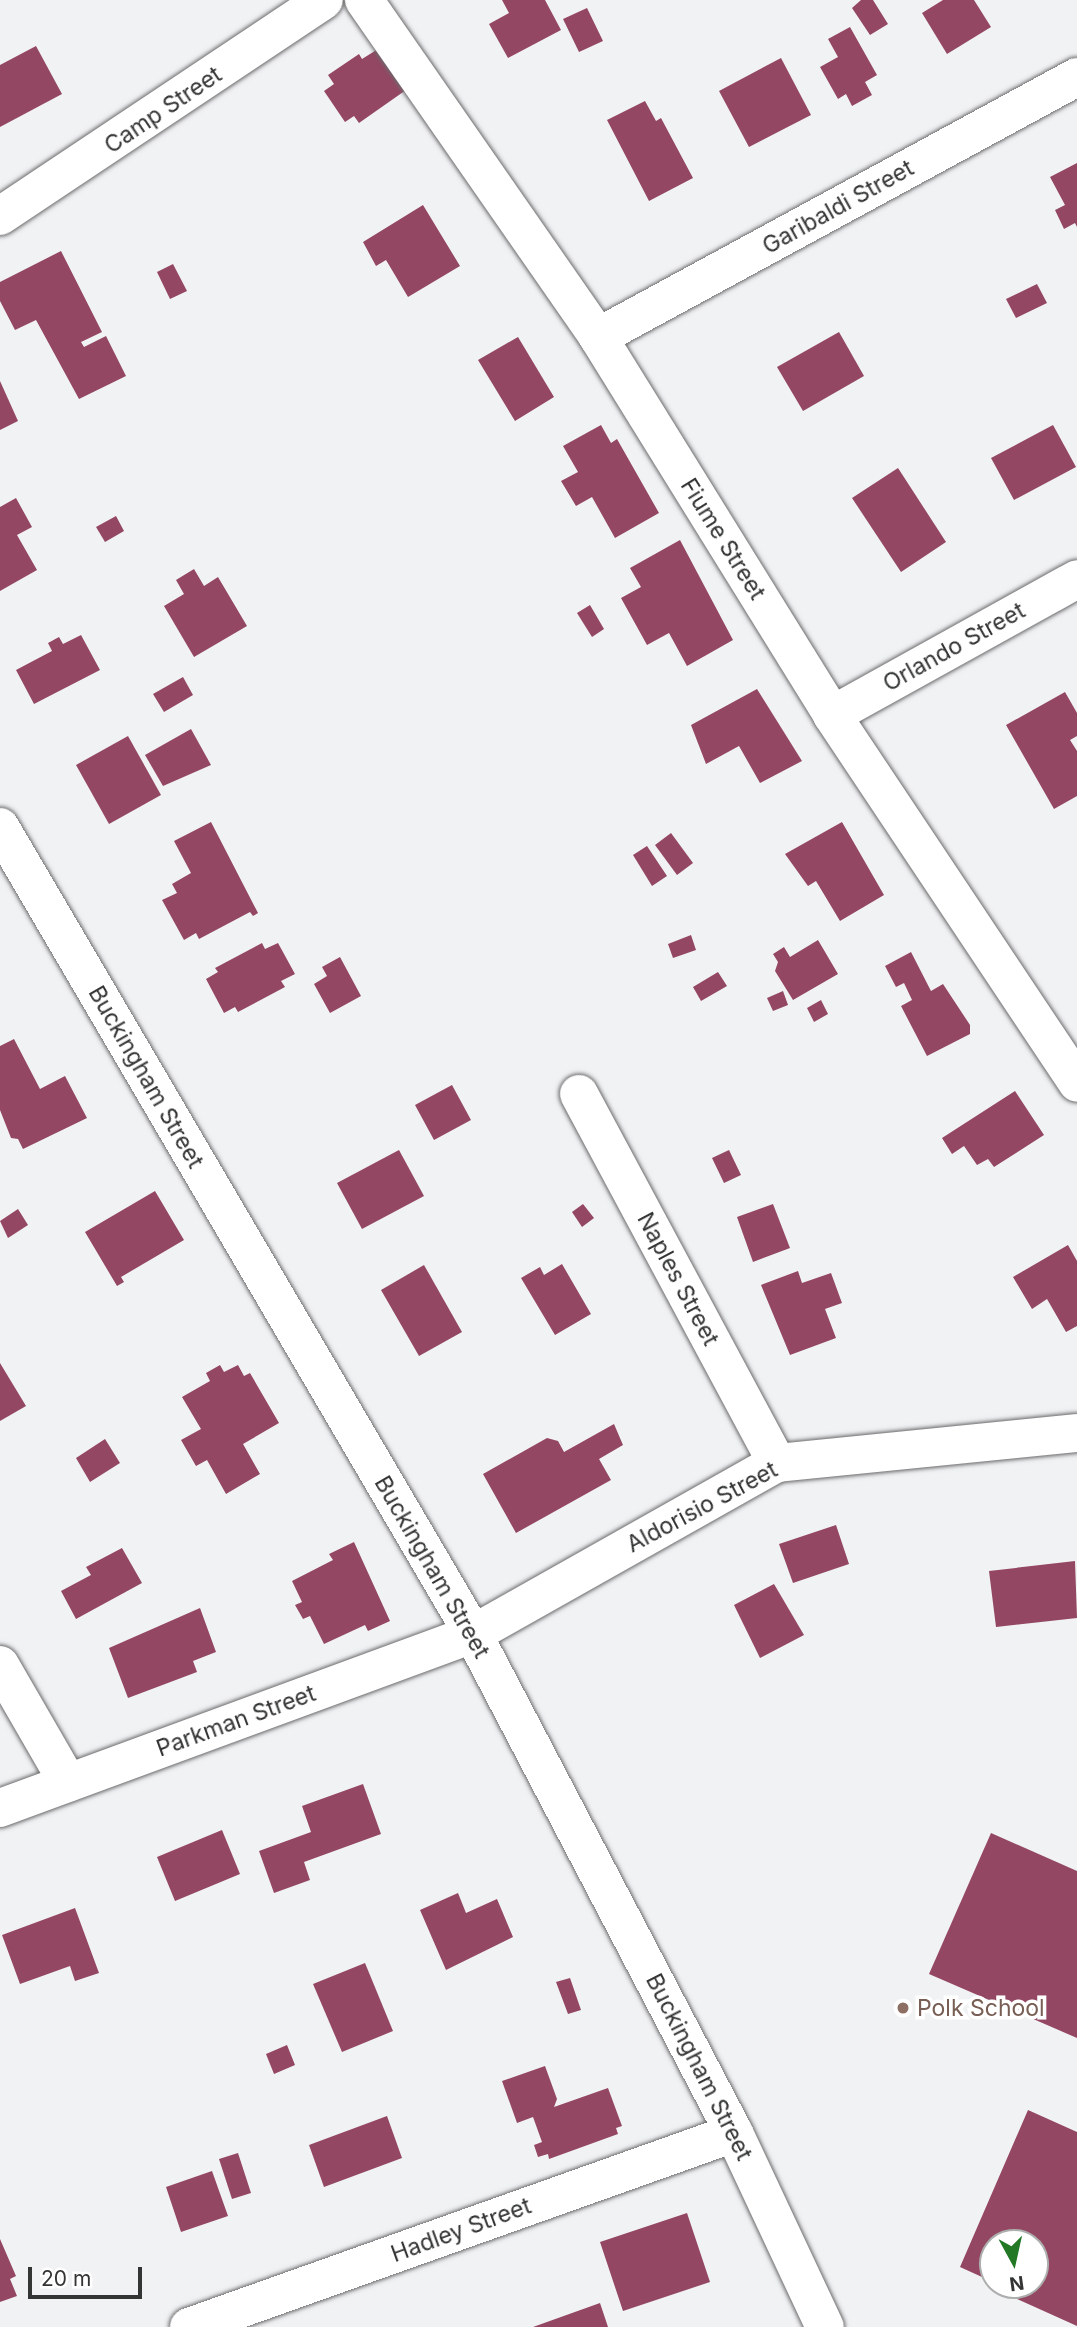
<!DOCTYPE html>
<style>
body{margin:0}
#map{position:relative;width:1077px;height:2327px;overflow:hidden;background:#f1f2f4;font-family:Inter,sans-serif}
div>[style]{position:absolute}
.building>*{inset:0;background:#944762}
.roads{filter:drop-shadow(0 0 2px #6b6b6d) drop-shadow(0 0 2px #6b6b6d)}
.minor>*{height:38px;margin:-19px;padding:0 19px;transform-origin:19px;border-radius:19px;background:#fff}
.secondary>*{height:38px;margin:-19px;padding:0 19px;transform-origin:19px;border-radius:19px;background:#fff}
.dots>*{width:19px;height:19px;translate:-50% -50%;box-sizing:border-box;border:4px solid #fff;border-radius:50%}
span{translate:-50% -50%;white-space:nowrap;text-align:center;line-height:1.15;-webkit-text-stroke:7px #fff;paint-order:stroke}
.street-label{font-size:23px;color:#333434}
.education-label{font-size:23px;color:#785e54}
.left{translate:0 -50%;text-align:left}
.north{position:absolute;left:979px;top:2229px;width:70px;height:70px;box-sizing:border-box;background:#fff;border:2px solid #adaeae;border-radius:50%;rotate:172deg;font-size:19px;font-weight:700;line-height:28px;text-align:center;color:#333434}
.north::after{content:'';display:block;margin:auto;width:24px;height:32px;background:#227825;clip-path:polygon(50% 0,100% 100%,50% 72%,0 100%)}
.scale{position:absolute;left:28px;top:2267px;width:114px;height:32px;box-sizing:border-box;border:4px solid #333434;border-top:0;padding-left:9px;font-size:21px;line-height:24px;white-space:nowrap;color:#333434;-webkit-text-stroke:5px #fff;paint-order:stroke}
</style>
<div id="map">
<div class="building">
<div style="clip-path:polygon(502px 0,545px 0,561px 30px,508px 58px,489px 24px,509px 13px)"></div>
<div style="clip-path:polygon(861px 0,873px 0,888px 24px,870px 35px,852px 8px)"></div>
<div style="clip-path:polygon(943px 0,974px 0,991px 27px,947px 54px,922px 13px)"></div>
<div style="clip-path:polygon(587px 8px,603px 41px,579px 52px,563px 19px)"></div>
<div style="clip-path:polygon(850px 27px,877px 75px,865px 82px,872px 95px,852px 106px,846px 94px,838px 99px,820px 67px,838px 57px,828px 39px)"></div>
<div style="clip-path:polygon(36px 46px,62px 94px,0 127px,0 65px)"></div>
<div style="clip-path:polygon(378px 49px,406px 90px,359px 123px,354px 116px,345px 122px,324px 91px,334px 84px,328px 75px,359px 54px,362px 59px)"></div>
<div style="clip-path:polygon(781px 58px,811px 115px,749px 147px,719px 91px)"></div>
<div style="clip-path:polygon(645px 101px,656px 121px,661px 118px,693px 178px,649px 201px,607px 120px)"></div>
<div style="clip-path:polygon(1077px 163px,1077px 227px,1075px 223px,1064px 229px,1055px 210px,1065px 205px,1050px 177px)"></div>
<div style="clip-path:polygon(423px 205px,460px 266px,408px 297px,386px 260px,376px 266px,363px 242px)"></div>
<div style="clip-path:polygon(61px 251px,102px 332px,81px 342px,84px 347px,106px 336px,126px 376px,79px 399px,36px 320px,15px 330px,0 301px,0 282px)"></div>
<div style="clip-path:polygon(173px 264px,187px 291px,170px 299px,157px 272px)"></div>
<div style="clip-path:polygon(1037px 284px,1047px 303px,1016px 318px,1006px 299px)"></div>
<div style="clip-path:polygon(839px 332px,864px 376px,803px 411px,777px 367px)"></div>
<div style="clip-path:polygon(518px 337px,554px 397px,515px 421px,478px 360px)"></div>
<div style="clip-path:polygon(0 381px,18px 421px,0 430px)"></div>
<div style="clip-path:polygon(601px 425px,611px 443px,617px 439px,659px 513px,615px 538px,592px 497px,576px 506px,561px 481px,578px 472px,563px 446px)"></div>
<div style="clip-path:polygon(1053px 425px,1076px 467px,1014px 500px,991px 458px)"></div>
<div style="clip-path:polygon(898px 468px,946px 542px,901px 572px,852px 498px)"></div>
<div style="clip-path:polygon(16px 498px,32px 527px,17px 535px,37px 570px,0 591px,0 507px)"></div>
<div style="clip-path:polygon(116px 516px,124px 531px,105px 542px,96px 527px)"></div>
<div style="clip-path:polygon(680px 540px,733px 640px,687px 666px,669px 633px,647px 645px,621px 598px,641px 587px,630px 568px)"></div>
<div style="clip-path:polygon(194px 569px,204px 586px,218px 577px,247px 626px,194px 657px,164px 606px,184px 594px,176px 580px)"></div>
<div style="clip-path:polygon(590px 605px,604px 629px,592px 637px,577px 613px)"></div>
<div style="clip-path:polygon(81px 635px,100px 670px,34px 704px,16px 670px,52px 651px,48px 643px,59px 637px,63px 644px)"></div>
<div style="clip-path:polygon(183px 677px,193px 695px,164px 712px,153px 694px)"></div>
<div style="clip-path:polygon(757px 689px,802px 761px,760px 783px,739px 746px,706px 764px,691px 725px)"></div>
<div style="clip-path:polygon(1065px 692px,1077px 713px,1077px 736px,1070px 740px,1077px 751px,1077px 796px,1054px 809px,1006px 725px)"></div>
<div style="clip-path:polygon(191px 729px,211px 765px,163px 786px,145px 755px)"></div>
<div style="clip-path:polygon(128px 736px,161px 795px,109px 824px,76px 765px)"></div>
<div style="clip-path:polygon(211px 822px,258px 913px,253px 916px,250px 912px,199px 939px,196px 933px,184px 940px,162px 900px,177px 893px,172px 884px,191px 873px,174px 841px)"></div>
<div style="clip-path:polygon(842px 822px,884px 895px,840px 921px,816px 881px,808px 886px,785px 854px)"></div>
<div style="clip-path:polygon(671px 833px,693px 863px,677px 875px,655px 845px)"></div>
<div style="clip-path:polygon(647px 846px,667px 876px,652px 886px,633px 855px)"></div>
<div style="clip-path:polygon(691px 935px,696px 950px,673px 958px,668px 944px)"></div>
<div style="clip-path:polygon(818px 940px,838px 974px,793px 1000px,775px 971px,778px 962px,773px 954px,784px 947px,790px 957px)"></div>
<div style="clip-path:polygon(262px 943px,265px 949px,278px 943px,295px 974px,281px 981px,285px 987px,238px 1012px,235px 1007px,224px 1013px,206px 979px,218px 972px,215px 968px)"></div>
<div style="clip-path:polygon(911px 952px,931px 991px,943px 984px,970px 1025px,970px 1034px,927px 1056px,901px 1006px,912px 1000px,904px 983px,896px 987px,885px 966px)"></div>
<div style="clip-path:polygon(340px 957px,361px 996px,330px 1013px,314px 984px,327px 976px,322px 967px)"></div>
<div style="clip-path:polygon(718px 972px,727px 986px,701px 1001px,693px 987px)"></div>
<div style="clip-path:polygon(783px 991px,788px 1005px,773px 1011px,767px 998px)"></div>
<div style="clip-path:polygon(821px 1000px,828px 1014px,814px 1022px,807px 1008px)"></div>
<div style="clip-path:polygon(14px 1039px,40px 1089px,65px 1076px,87px 1118px,23px 1149px,18px 1139px,11px 1138px,0 1110px,0 1046px)"></div>
<div style="clip-path:polygon(452px 1085px,471px 1120px,434px 1140px,415px 1105px)"></div>
<div style="clip-path:polygon(1015px 1091px,1044px 1135px,994px 1167px,988px 1159px,977px 1165px,964px 1146px,952px 1154px,942px 1138px)"></div>
<div style="clip-path:polygon(399px 1150px,424px 1196px,362px 1229px,337px 1183px)"></div>
<div style="clip-path:polygon(729px 1150px,741px 1175px,724px 1183px,712px 1158px)"></div>
<div style="clip-path:polygon(155px 1191px,184px 1240px,121px 1277px,124px 1282px,117px 1286px,85px 1232px)"></div>
<div style="clip-path:polygon(583px 1204px,594px 1218px,582px 1227px,572px 1212px)"></div>
<div style="clip-path:polygon(773px 1204px,790px 1248px,753px 1262px,737px 1217px)"></div>
<div style="clip-path:polygon(18px 1209px,28px 1225px,8px 1238px,0 1221px)"></div>
<div style="clip-path:polygon(1068px 1245px,1077px 1261px,1077px 1326px,1066px 1332px,1047px 1299px,1032px 1309px,1013px 1277px)"></div>
<div style="clip-path:polygon(562px 1264px,591px 1314px,555px 1335px,521px 1278px,540px 1267px,544px 1275px)"></div>
<div style="clip-path:polygon(424px 1265px,462px 1332px,419px 1356px,381px 1290px)"></div>
<div style="clip-path:polygon(798px 1271px,802px 1283px,831px 1273px,842px 1303px,825px 1309px,836px 1338px,790px 1355px,761px 1285px)"></div>
<div style="clip-path:polygon(0 1363px,26px 1406px,0 1421px)"></div>
<div style="clip-path:polygon(220px 1365px,224px 1372px,238px 1365px,244px 1376px,250px 1373px,279px 1423px,243px 1444px,260px 1474px,226px 1494px,207px 1460px,196px 1466px,181px 1440px,201px 1429px,182px 1397px,210px 1381px,206px 1373px)"></div>
<div style="clip-path:polygon(614px 1424px,623px 1445px,599px 1459px,611px 1480px,516px 1533px,483px 1474px,547px 1438px,558px 1441px,564px 1452px)"></div>
<div style="clip-path:polygon(105px 1439px,120px 1463px,90px 1482px,76px 1458px)"></div>
<div style="clip-path:polygon(836px 1525px,849px 1564px,793px 1583px,779px 1544px)"></div>
<div style="clip-path:polygon(354px 1542px,390px 1621px,368px 1631px,365px 1625px,324px 1644px,310px 1616px,303px 1619px,295px 1605px,302px 1602px,292px 1581px,333px 1560px,329px 1554px)"></div>
<div style="clip-path:polygon(122px 1548px,142px 1583px,76px 1619px,61px 1591px,91px 1575px,86px 1567px)"></div>
<div style="clip-path:polygon(1075px 1561px,1077px 1618px,996px 1627px,989px 1571px)"></div>
<div style="clip-path:polygon(774px 1584px,804px 1635px,760px 1658px,734px 1605px)"></div>
<div style="clip-path:polygon(200px 1608px,216px 1652px,193px 1661px,197px 1672px,128px 1698px,109px 1648px)"></div>
<div style="clip-path:polygon(363px 1784px,381px 1834px,304px 1862px,310px 1880px,274px 1893px,259px 1851px,311px 1832px,302px 1806px)"></div>
<div style="clip-path:polygon(222px 1830px,240px 1874px,175px 1901px,157px 1857px)"></div>
<div style="clip-path:polygon(991px 1833px,1077px 1871px,1077px 2038px,929px 1974px)"></div>
<div style="clip-path:polygon(458px 1893px,466px 1913px,497px 1899px,513px 1937px,446px 1970px,420px 1910px)"></div>
<div style="clip-path:polygon(75px 1908px,99px 1973px,75px 1981px,70px 1966px,20px 1984px,2px 1935px)"></div>
<div style="clip-path:polygon(365px 1963px,393px 2031px,342px 2052px,313px 1984px)"></div>
<div style="clip-path:polygon(570px 1978px,581px 2010px,568px 2014px,556px 1982px)"></div>
<div style="clip-path:polygon(287px 2045px,295px 2065px,274px 2074px,266px 2054px)"></div>
<div style="clip-path:polygon(545px 2066px,557px 2099px,554px 2107px,608px 2088px,622px 2126px,616px 2128px,618px 2134px,549px 2159px,548px 2154px,538px 2157px,534px 2145px,542px 2142px,533px 2117px,517px 2123px,502px 2081px)"></div>
<div style="clip-path:polygon(1028px 2110px,1077px 2132px,1077px 2326px,1008px 2295px,1010px 2289px,1000px 2285px,1035px 2285px,1035px 2243px,993px 2243px,993px 2282px,960px 2267px)"></div>
<div style="clip-path:polygon(387px 2116px,402px 2158px,324px 2187px,309px 2145px)"></div>
<div style="clip-path:polygon(238px 2153px,251px 2193px,232px 2199px,219px 2159px)"></div>
<div style="clip-path:polygon(212px 2171px,228px 2216px,181px 2232px,166px 2187px)"></div>
<div style="clip-path:polygon(687px 2213px,710px 2282px,623px 2311px,600px 2242px)"></div>
<div style="clip-path:polygon(0 2239px,16px 2276px,10px 2279px,17px 2296px,0 2302px)"></div>
<div style="clip-path:polygon(600px 2303px,608px 2327px,533px 2327px)"></div>
</div>
<div class="roads">
<div class="minor">
<div style="left:364px;top:0;width:410px;rotate:55.2deg"></div>
<div style="left:598px;top:337px;width:445px;rotate:58.2deg"></div>
<div style="left:832px;top:715px;width:442px;rotate:56.3deg"></div>
<div style="left:0;top:216px;width:389px;rotate:-33.7deg"></div>
<div style="left:598px;top:337px;width:545px;rotate:-28.49deg"></div>
<div style="left:832px;top:715px;width:280px;rotate:-29deg"></div>
<div style="left:579px;top:1094px;width:419px;rotate:61.8deg"></div>
<div style="left:0;top:1665px;width:136px;rotate:60deg"></div>
<div style="left:0;top:1808px;width:504px;rotate:-20.2deg"></div>
<div style="left:473px;top:1634px;width:349px;rotate:-29.4deg"></div>
<div style="left:777px;top:1463px;width:301px;rotate:-5.7deg"></div>
<div style="left:189px;top:2327px;width:578px;rotate:-19.59deg"></div>
</div>
<div class="secondary">
<div style="left:0;top:827px;width:935px;rotate:59.62deg"></div>
<div style="left:473px;top:1634px;width:563px;rotate:62.39deg"></div>
<div style="left:734px;top:2133px;width:214px;rotate:64.9deg"></div>
</div>
</div>
<div class="dots">
<div style="left:903px;top:2008px;background:#8d6e63"></div>
</div>
<div class="street-label">
<span style="left:163px;top:110px;rotate:-34deg">Camp Street</span>
<span style="left:838px;top:207px;rotate:-29deg">Garibaldi Street</span>
<span style="left:723px;top:539px;rotate:58deg">Fiume Street</span>
<span style="left:954px;top:647px;rotate:-29deg">Orlando Street</span>
<span style="left:146px;top:1077px;rotate:60deg">Buckingham Street</span>
<span style="left:678px;top:1279px;rotate:62deg">Naples Street</span>
<span style="left:702px;top:1507px;rotate:-28deg">Aldorisio Street</span>
<span style="left:432px;top:1567px;rotate:60deg">Buckingham Street</span>
<span style="left:236px;top:1721px;rotate:-20deg">Parkman Street</span>
<span style="left:699px;top:2067px;rotate:63deg">Buckingham Street</span>
<span style="left:461px;top:2230px;rotate:-20deg">Hadley Street</span>
</div>
<div class="education-label">
<span class="left" style="left:917px;top:2008px">Polk School</span>
</div>
<div class="north">N</div>
<div class="scale">20 m</div>
</div>
